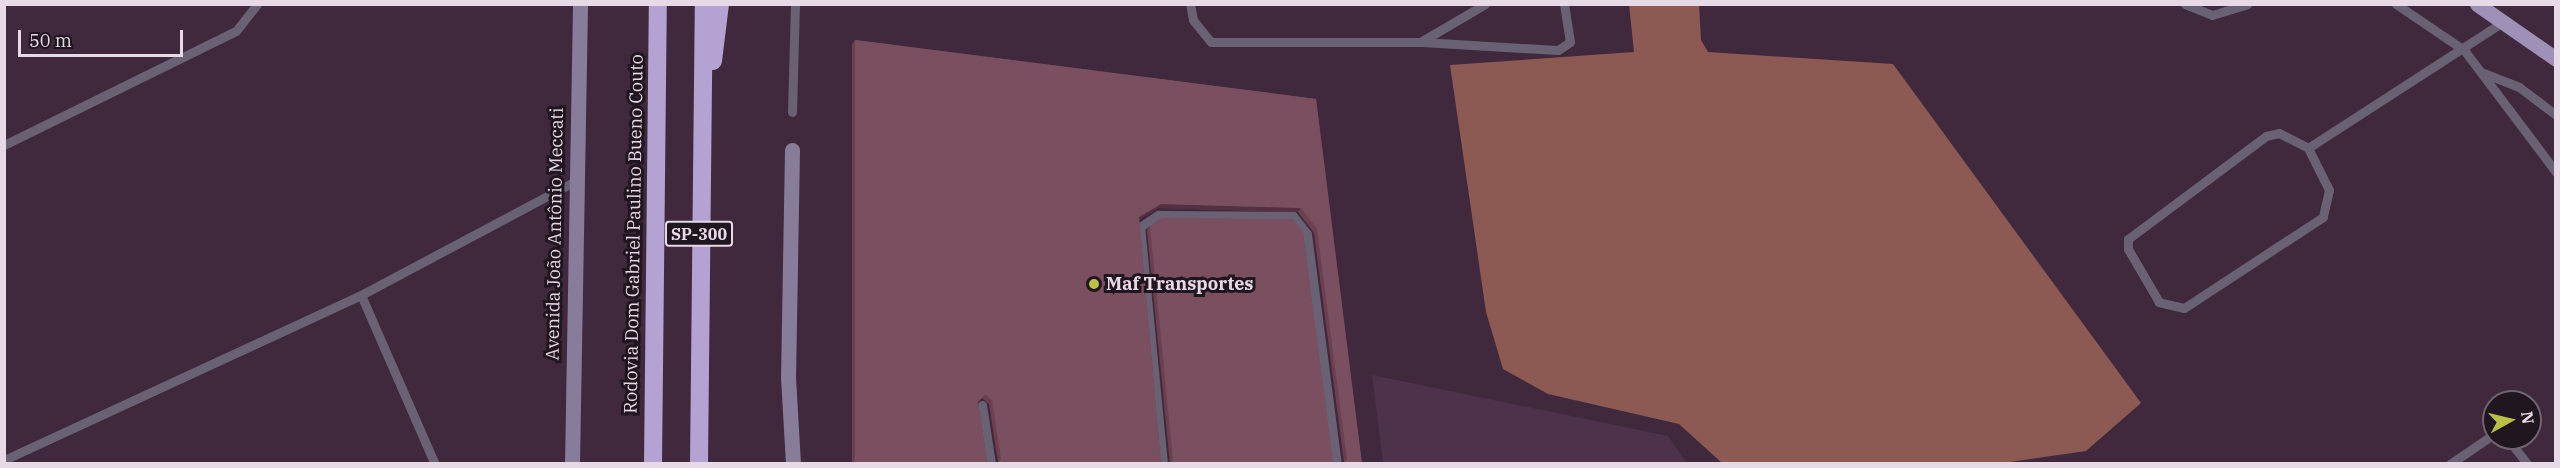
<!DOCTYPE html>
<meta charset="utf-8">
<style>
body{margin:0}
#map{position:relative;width:2560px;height:468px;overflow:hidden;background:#40293d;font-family:"IBM Plex Serif",serif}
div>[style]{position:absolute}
.built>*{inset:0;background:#4e324b}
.forest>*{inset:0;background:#8d5953}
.lane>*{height:9px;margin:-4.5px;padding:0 4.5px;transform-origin:4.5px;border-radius:4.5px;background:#696275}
.secondary>*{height:15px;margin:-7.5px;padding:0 7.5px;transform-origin:7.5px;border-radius:7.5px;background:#887c9b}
.primary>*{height:15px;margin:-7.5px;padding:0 7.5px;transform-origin:7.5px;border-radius:7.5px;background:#9f90b7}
.highway>*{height:18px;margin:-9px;padding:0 9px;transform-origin:9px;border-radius:9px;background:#b4a2d2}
.wall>*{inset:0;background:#6c404f}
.shaded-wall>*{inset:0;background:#553041}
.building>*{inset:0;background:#7a5060}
.dots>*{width:16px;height:16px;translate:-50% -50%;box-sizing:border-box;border:3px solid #20161f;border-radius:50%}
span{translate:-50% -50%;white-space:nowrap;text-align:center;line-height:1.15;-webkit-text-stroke:6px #20161f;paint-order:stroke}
.shield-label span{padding:2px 4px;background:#20161f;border:2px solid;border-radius:4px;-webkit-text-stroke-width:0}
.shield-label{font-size:16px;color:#e8d9e6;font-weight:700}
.street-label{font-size:18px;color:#e8d9e6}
.poi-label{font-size:18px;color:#e8d9e6;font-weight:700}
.left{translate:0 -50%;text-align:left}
.frame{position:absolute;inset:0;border:6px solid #e8d9e6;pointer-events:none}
.north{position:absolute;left:2482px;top:390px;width:60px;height:60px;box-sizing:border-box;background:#20161f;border:2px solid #70646f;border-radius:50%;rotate:82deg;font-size:16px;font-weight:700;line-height:24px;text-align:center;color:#e8d9e6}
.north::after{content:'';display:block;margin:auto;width:21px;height:27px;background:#bac046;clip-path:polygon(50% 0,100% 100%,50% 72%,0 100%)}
.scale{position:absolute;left:18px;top:30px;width:165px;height:27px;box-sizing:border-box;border:3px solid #e8d9e6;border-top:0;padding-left:8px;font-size:18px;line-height:21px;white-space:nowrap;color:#e8d9e6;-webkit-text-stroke:4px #20161f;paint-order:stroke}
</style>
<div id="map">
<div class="built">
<div style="clip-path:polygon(1372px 375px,1668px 436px,1687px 463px,1383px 463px)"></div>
</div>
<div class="forest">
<div style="clip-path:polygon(1629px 4px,1699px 5px,1701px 40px,1708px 52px,1893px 64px,2141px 403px,2086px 451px,2003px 463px,1722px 463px,1679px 424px,1548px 394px,1503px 369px,1486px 312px,1450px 65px,1634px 52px)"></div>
</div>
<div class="lane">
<div style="left:1190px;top:4px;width:16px;rotate:79deg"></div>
<div style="left:1193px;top:20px;width:28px;rotate:51deg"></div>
<div style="left:1211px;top:42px;width:211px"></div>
<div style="left:1422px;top:42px;width:136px;rotate:3.4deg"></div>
<div style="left:1558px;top:50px;width:14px;rotate:-34deg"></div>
<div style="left:1570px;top:42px;width:38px;rotate:-99deg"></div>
<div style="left:2185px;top:4px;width:29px;rotate:22deg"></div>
<div style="left:2212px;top:15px;width:37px;rotate:-17deg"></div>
<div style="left:2396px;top:4px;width:82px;rotate:34.1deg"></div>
<div style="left:2464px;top:50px;width:153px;rotate:53deg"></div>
<div style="left:1422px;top:41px;width:73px;rotate:-30.4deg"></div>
<div style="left:2481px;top:72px;width:41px;rotate:21.5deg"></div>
<div style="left:2519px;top:87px;width:46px;rotate:37.1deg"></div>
<div style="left:792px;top:112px;width:108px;rotate:-88.4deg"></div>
<div style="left:2279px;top:133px;width:33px;rotate:27deg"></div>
<div style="left:2308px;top:148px;width:47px;rotate:63.4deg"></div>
<div style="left:2329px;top:190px;width:28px;rotate:103deg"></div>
<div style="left:2323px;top:217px;width:166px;rotate:146.8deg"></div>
<div style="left:2184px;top:308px;width:26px;rotate:-167deg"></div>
<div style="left:2159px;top:302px;width:61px;rotate:-120.3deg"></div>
<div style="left:2128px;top:249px;width:10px;rotate:-90deg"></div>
<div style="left:2128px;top:239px;width:172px;rotate:-36.7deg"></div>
<div style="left:2266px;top:136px;width:13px;rotate:-13deg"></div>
<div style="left:4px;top:145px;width:258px;rotate:-26.2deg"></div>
<div style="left:236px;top:31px;width:34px;rotate:-52deg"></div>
<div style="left:2308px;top:148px;width:232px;rotate:-32.9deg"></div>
<div style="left:361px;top:295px;width:184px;rotate:66.4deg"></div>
<div style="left:982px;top:405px;width:60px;rotate:81.3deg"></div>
<div style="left:2507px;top:438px;width:33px;rotate:52deg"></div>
<div style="left:4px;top:460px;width:393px;rotate:-24.8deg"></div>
<div style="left:361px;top:295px;width:242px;rotate:-28deg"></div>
<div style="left:1163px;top:464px;width:238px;rotate:-95.5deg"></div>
<div style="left:1140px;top:227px;width:22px;rotate:-34deg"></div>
<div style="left:1158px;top:215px;width:135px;rotate:0.4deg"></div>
<div style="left:1293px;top:216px;width:23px;rotate:52deg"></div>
<div style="left:1307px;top:234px;width:232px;rotate:82.6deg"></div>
<div style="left:2450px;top:464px;width:53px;rotate:-34.3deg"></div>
</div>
<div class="secondary">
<div style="left:792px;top:150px;width:227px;rotate:91deg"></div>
<div style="left:788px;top:377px;width:87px;rotate:86.7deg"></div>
<div style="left:572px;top:464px;width:460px;rotate:-89deg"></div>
</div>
<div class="primary">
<div style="left:2477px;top:4px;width:96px;rotate:34.8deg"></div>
</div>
<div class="highway">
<div style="left:713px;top:61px;width:57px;rotate:-83deg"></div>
<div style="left:653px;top:464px;width:460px;rotate:-89.4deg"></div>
<div style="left:699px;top:464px;width:460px;rotate:-89.4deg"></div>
</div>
<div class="wall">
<div style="clip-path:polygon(855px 40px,1316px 99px,1362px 464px,1344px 462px,1314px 233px,1298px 212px,1158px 208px,1139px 219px,1161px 464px,998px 462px,989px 404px,982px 398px,978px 402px,987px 461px,991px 464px,852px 464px,852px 44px)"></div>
<div style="clip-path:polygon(1150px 226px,1333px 461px,1337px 464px,1170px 464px,1147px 230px)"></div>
</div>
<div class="shaded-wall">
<div style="clip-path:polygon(1161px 204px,1301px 208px,1298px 212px,1158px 208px,1136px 221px,1139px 217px)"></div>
</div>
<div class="building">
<div style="clip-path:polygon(855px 40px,1316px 99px,1362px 464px,1343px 464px,1347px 459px,1317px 229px,1301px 208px,1161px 204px,1139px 217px,1161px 464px,997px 464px,1001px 459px,992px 400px,985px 394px,978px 402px,987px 461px,991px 464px,855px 464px)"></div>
<div style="clip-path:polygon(1163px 218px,1293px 219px,1303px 232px,1333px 461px,1337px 464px,1170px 464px,1173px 459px,1150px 226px)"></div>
</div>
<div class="dots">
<div style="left:1094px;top:284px;background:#bac046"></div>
</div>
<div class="shield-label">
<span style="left:699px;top:234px">SP-300</span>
</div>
<div class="street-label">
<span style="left:555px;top:234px;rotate:-89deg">Avenida João Antônio Meccati</span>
<span style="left:634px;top:234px;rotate:-89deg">Rodovia Dom Gabriel Paulino Bueno Couto</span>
</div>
<div class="poi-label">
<span class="left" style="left:1106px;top:284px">Maf Transportes</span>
</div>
<div class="frame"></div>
<div class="north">N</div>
<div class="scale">50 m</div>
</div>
